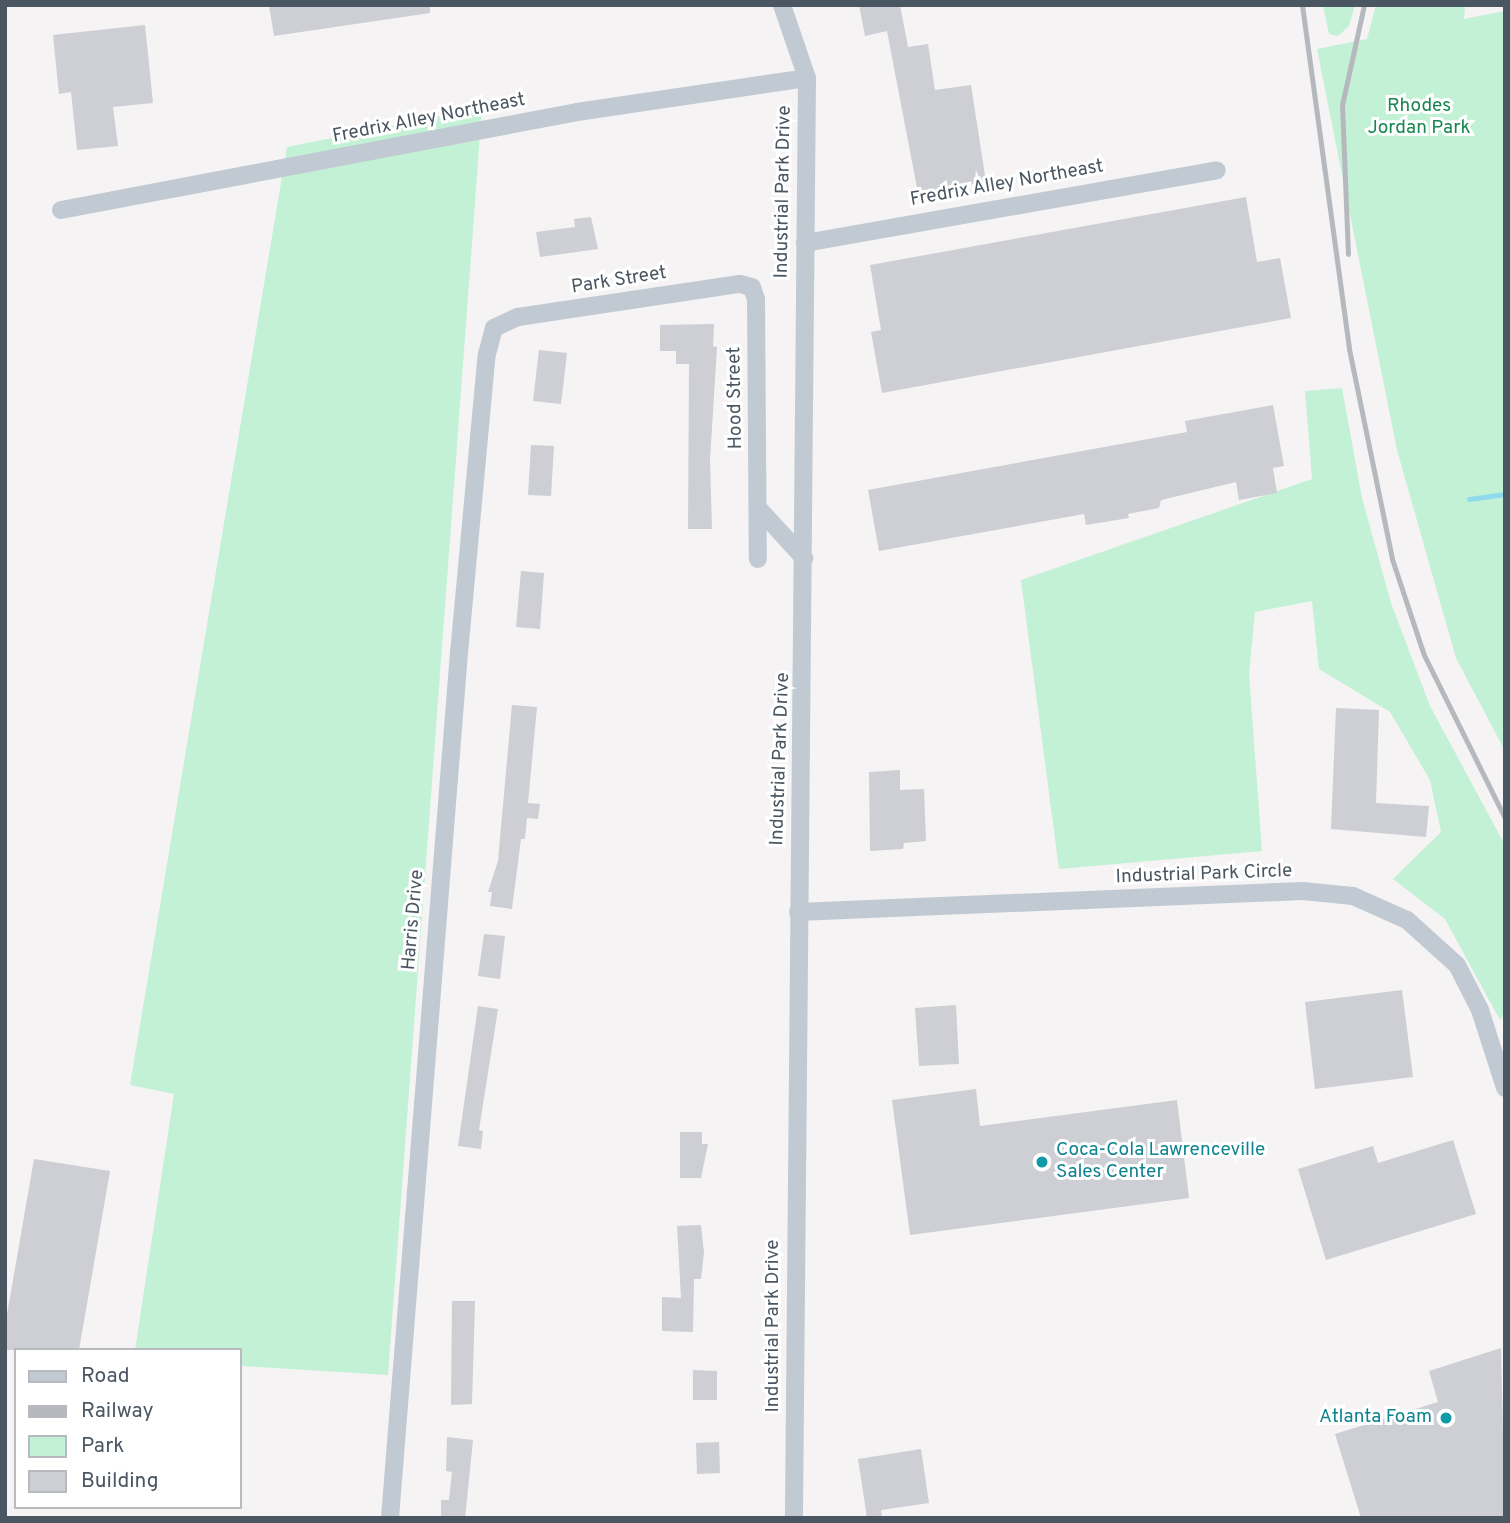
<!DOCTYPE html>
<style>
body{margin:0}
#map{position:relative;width:1510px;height:1523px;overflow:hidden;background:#f5f3f3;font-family:Overpass,sans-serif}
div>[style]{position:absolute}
.green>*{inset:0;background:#c3f1d5}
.stream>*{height:5px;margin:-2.5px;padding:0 2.5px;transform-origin:2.5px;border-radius:2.5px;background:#90daee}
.building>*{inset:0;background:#cdcfd5}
.street>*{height:18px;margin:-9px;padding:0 9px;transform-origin:9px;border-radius:9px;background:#c1cad2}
.rail>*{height:5px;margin:-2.5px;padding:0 2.5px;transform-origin:2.5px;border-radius:2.5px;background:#b5b8bd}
.dots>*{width:19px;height:19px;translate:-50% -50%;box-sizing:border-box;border:4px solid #fff;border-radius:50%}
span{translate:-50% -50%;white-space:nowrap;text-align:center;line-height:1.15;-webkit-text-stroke:6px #fff;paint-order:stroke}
.park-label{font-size:19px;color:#17864f}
.street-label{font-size:19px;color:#4a5661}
.culture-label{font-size:19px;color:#0d838f}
.left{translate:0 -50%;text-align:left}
.right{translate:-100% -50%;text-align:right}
.frame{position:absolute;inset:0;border:7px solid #4a5661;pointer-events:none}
.legend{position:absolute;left:14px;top:1348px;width:228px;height:161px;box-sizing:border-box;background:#fff;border:2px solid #b7bbc0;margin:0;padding:9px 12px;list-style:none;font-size:21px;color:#4a5661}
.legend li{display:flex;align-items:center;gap:14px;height:35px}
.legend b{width:35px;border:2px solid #b7bbc0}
</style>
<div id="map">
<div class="green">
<div style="clip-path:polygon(1323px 5px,1355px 5px,1349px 26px,1338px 36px,1329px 34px)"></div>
<div style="clip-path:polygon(1376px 5px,1465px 5px,1464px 19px,1505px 11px,1505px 751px,1456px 658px,1397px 450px,1317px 49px,1367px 39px)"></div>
<div style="clip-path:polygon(482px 108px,388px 1375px,240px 1366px,240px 1350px,135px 1350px,174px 1094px,130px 1085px,287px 147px)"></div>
<div style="clip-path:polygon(1342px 388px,1362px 498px,1391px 603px,1430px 706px,1505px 845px,1505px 1014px,1500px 1020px,1445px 919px,1393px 879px,1441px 832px,1430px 780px,1390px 712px,1319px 669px,1312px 601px,1255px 612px,1249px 674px,1262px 851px,1059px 869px,1021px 580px,1312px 479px,1305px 391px)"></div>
</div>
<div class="stream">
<div style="left:1469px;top:499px;width:36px;rotate:-8deg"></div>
</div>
<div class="building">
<div style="clip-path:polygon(269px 5px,430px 5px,430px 13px,274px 36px)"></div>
<div style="clip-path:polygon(859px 5px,900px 5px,908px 47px,928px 44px,935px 90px,971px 85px,986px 182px,918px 193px,887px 31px,865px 36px)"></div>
<div style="clip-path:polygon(145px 25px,153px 103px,113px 107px,118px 146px,77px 150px,71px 92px,59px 94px,53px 35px)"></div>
<div style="clip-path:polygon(1246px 197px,1257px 262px,1280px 258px,1291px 318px,882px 393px,871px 332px,881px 330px,870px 265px)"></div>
<div style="clip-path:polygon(591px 217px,598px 249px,540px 257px,536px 232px,575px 227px,574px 219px)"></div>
<div style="clip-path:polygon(714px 324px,713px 346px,717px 347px,710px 460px,712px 529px,688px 529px,689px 364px,676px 364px,676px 351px,660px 351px,660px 325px)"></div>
<div style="clip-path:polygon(539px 350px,567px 353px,561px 404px,533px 401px)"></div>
<div style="clip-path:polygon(1273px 405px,1284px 466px,1273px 468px,1277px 493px,1239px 500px,1236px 482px,1161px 500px,1159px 508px,1128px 514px,1129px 518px,1086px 525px,1084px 514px,879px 551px,868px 490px,1187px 432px,1185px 421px)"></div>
<div style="clip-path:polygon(531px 445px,554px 446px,551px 496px,528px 495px)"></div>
<div style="clip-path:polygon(521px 571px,544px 573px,540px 629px,516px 627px)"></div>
<div style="clip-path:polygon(512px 705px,537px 707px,528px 803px,540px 804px,538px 819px,527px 818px,525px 839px,521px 839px,512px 909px,490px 906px,492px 892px,488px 892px,498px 861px)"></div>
<div style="clip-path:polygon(1336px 708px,1379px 710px,1376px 803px,1429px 806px,1426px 837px,1331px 829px)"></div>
<div style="clip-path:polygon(900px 770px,900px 790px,924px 789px,926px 841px,904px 843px,903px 849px,870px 851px,869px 772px)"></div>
<div style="clip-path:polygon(484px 934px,505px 936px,500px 979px,478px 976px)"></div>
<div style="clip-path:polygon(1402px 990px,1413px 1077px,1315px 1089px,1305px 1002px)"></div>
<div style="clip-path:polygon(956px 1005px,959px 1064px,919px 1066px,915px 1008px)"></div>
<div style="clip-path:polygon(478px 1006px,498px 1009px,479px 1130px,483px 1131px,481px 1149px,458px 1146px)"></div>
<div style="clip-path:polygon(976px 1089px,980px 1126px,1177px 1100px,1189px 1198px,910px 1235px,892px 1100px)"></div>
<div style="clip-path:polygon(680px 1132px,702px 1132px,702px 1144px,708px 1144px,701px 1178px,680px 1178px)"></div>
<div style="clip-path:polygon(1453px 1140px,1476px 1214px,1326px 1260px,1298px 1169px,1373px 1146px,1378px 1163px)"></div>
<div style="clip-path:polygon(34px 1159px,110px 1171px,79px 1350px,5px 1350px,5px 1326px)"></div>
<div style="clip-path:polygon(701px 1225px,704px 1253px,701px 1279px,694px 1279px,693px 1332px,662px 1331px,662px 1297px,681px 1298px,677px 1226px)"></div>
<div style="clip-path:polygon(452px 1301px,475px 1301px,472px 1404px,451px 1405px)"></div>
<div style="clip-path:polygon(1501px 1348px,1505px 1518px,1361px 1518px,1335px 1434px,1438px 1402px,1429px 1371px)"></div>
<div style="clip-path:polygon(693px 1370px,717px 1371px,717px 1400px,693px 1400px)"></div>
<div style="clip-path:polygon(447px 1437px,473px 1440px,465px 1518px,441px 1518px,441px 1500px,449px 1500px,452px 1472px,446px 1471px)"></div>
<div style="clip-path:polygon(719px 1442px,720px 1473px,697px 1474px,696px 1443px)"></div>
<div style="clip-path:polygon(921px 1449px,929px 1503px,881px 1510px,882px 1518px,867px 1518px,858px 1459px)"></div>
</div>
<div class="street">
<div style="left:782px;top:5px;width:77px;rotate:71.1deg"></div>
<div style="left:807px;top:78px;width:1440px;rotate:90.52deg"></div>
<div style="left:61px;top:210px;width:525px;rotate:-10.75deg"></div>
<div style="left:577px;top:112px;width:232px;rotate:-8.4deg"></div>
<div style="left:805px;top:243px;width:418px;rotate:-10deg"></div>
<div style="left:759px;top:509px;width:67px;rotate:47.4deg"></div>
<div style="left:798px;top:912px;width:505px;rotate:-2.38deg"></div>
<div style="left:1303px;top:891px;width:50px;rotate:5.7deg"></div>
<div style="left:1353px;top:896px;width:59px;rotate:24deg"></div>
<div style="left:1407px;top:920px;width:67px;rotate:42deg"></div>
<div style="left:1457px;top:965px;width:51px;rotate:62.9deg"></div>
<div style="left:1480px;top:1010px;width:82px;rotate:72.2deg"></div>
<div style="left:390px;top:1518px;width:868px;rotate:-85.44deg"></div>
<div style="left:459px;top:653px;width:300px;rotate:-84.7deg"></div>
<div style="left:487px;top:354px;width:27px;rotate:-75deg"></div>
<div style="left:494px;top:328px;width:26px;rotate:-25deg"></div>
<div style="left:518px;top:317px;width:224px;rotate:-8.5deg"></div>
<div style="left:740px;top:284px;width:12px;rotate:14deg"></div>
<div style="left:752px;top:287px;width:13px;rotate:72deg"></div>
<div style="left:756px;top:299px;width:260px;rotate:89.6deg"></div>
</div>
<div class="rail">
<div style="left:1302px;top:5px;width:347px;rotate:82.2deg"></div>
<div style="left:1349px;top:349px;width:214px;rotate:78.4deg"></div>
<div style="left:1392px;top:559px;width:101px;rotate:71.6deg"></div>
<div style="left:1424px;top:655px;width:182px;rotate:63.6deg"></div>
<div style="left:1348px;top:254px;width:149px;rotate:-92.3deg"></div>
<div style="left:1342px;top:105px;width:102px;rotate:-77.6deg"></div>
</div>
<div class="dots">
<div style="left:1042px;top:1162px;background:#0f9aa8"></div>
<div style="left:1446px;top:1418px;background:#0f9aa8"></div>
</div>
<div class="park-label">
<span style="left:1419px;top:118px">Rhodes<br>Jordan Park</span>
</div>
<div class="street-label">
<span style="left:429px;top:119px;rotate:-11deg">Fredrix Alley Northeast</span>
<span style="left:1007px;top:184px;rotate:-10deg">Fredrix Alley Northeast</span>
<span style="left:784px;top:192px;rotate:-89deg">Industrial Park Drive</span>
<span style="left:619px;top:281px;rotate:-9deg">Park Street</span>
<span style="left:736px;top:398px;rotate:-91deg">Hood Street</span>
<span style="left:781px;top:759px;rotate:-88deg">Industrial Park Drive</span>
<span style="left:1204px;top:875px;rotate:-2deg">Industrial Park Circle</span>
<span style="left:414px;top:920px;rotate:-85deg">Harris Drive</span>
<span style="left:774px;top:1326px;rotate:-90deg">Industrial Park Drive</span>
</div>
<div class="culture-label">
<span class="left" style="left:1056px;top:1162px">Coca-Cola Lawrenceville<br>Sales Center</span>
<span class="right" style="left:1432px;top:1418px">Atlanta Foam</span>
</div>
<div class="frame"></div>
<ul class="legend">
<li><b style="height:9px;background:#c1cad2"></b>Road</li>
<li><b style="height:9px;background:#b5b8bd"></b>Railway</li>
<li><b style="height:19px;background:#c3f1d5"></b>Park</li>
<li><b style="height:19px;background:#cdcfd5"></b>Building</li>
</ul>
</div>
